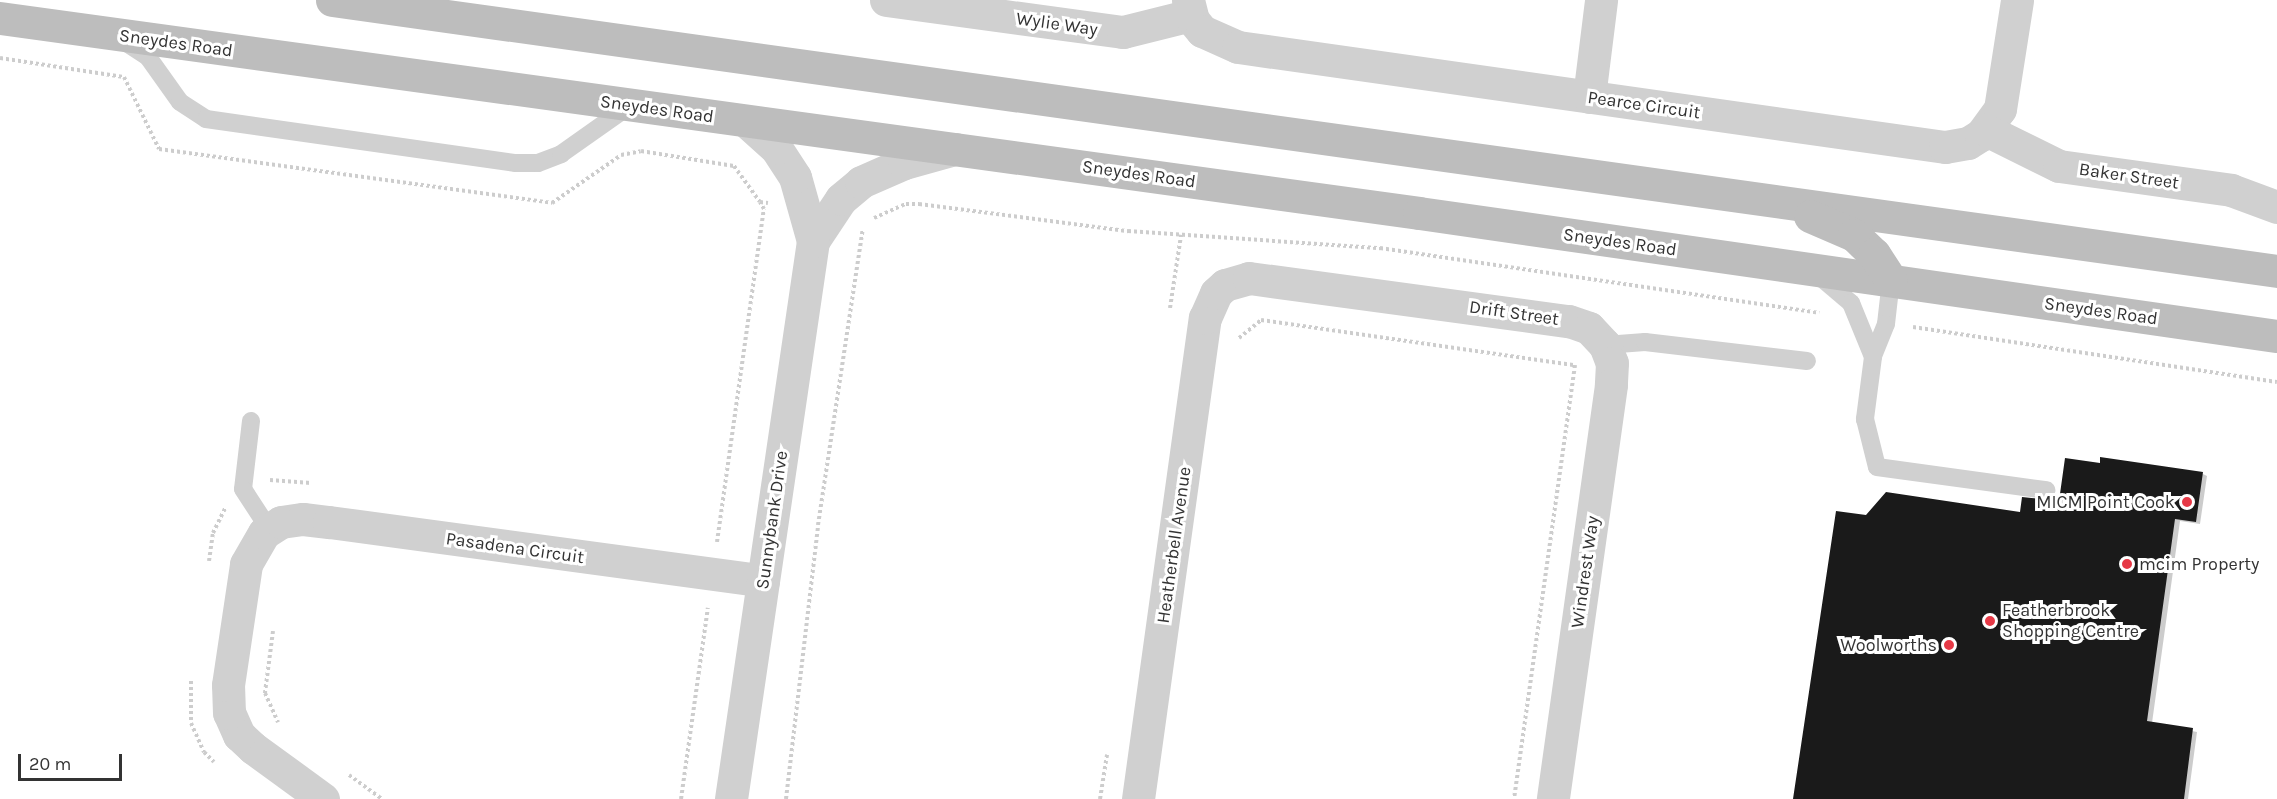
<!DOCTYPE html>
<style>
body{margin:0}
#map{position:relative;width:2277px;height:799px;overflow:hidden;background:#fff;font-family:Karla,sans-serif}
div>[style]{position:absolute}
.shadow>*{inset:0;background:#0003}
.building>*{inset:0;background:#1a1a1a}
.path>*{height:4px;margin-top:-2px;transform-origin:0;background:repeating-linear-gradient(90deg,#cdcdcd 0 3px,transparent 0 6px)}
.service>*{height:18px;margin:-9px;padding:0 9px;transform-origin:9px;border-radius:9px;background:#d0d0d0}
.minor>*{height:33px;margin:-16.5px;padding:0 16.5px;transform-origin:16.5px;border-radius:16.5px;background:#d0d0d0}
.tertiary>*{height:33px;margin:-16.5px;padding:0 16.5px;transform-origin:16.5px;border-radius:16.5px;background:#d0d0d0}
.secondary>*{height:33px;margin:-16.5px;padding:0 16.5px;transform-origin:16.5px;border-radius:16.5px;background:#bdbdbd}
.dots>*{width:16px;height:16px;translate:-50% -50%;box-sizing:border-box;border:3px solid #fff;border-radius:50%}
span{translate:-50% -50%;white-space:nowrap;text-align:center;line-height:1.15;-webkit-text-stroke:6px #fff;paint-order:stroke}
.street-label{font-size:18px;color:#333}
.poi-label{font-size:18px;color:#333}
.right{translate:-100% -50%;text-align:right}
.left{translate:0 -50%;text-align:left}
.scale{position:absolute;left:18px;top:754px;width:104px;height:27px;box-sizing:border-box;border:3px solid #333;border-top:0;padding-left:8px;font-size:18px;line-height:21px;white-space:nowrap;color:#333;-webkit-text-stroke:4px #fff;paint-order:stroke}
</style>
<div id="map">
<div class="shadow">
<div style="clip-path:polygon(2203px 474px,2207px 476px,2200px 524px,2180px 521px,2152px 723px,2197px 732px,2188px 799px,1794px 799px,1867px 517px,2021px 513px)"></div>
</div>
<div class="building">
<div style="clip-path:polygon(2100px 457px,2203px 472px,2196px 522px,2175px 519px,2147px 721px,2193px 728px,2184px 799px,1793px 799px,1836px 511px,1866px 515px,1886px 492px,2020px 512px,2022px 497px,2059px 501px,2065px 458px,2100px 463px)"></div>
</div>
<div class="path">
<div style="left:0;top:58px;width:125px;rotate:8.7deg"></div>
<div style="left:124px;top:77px;width:80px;rotate:64.1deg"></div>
<div style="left:159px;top:149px;width:397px;rotate:7.8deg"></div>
<div style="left:552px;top:203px;width:84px;rotate:-34.8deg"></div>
<div style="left:621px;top:155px;width:20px;rotate:-11deg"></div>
<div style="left:641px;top:151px;width:94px;rotate:9.2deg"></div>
<div style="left:734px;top:166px;width:44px;rotate:54.2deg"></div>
<div style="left:760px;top:202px;width:8px;rotate:7deg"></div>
<div style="left:874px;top:218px;width:35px;rotate:-24deg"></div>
<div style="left:906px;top:204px;width:13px"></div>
<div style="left:919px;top:204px;width:211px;rotate:7.4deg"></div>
<div style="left:1128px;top:231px;width:253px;rotate:3.9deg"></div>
<div style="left:1380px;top:248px;width:444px;rotate:8.4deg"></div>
<div style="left:1170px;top:308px;width:74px;rotate:-81.4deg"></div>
<div style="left:1913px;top:327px;width:368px;rotate:8.6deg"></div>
<div style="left:1239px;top:338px;width:28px;rotate:-39deg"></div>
<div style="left:1261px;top:320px;width:317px;rotate:8.2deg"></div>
<div style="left:1575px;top:365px;width:438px;rotate:98deg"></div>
<div style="left:270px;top:480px;width:41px;rotate:4.2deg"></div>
<div style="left:717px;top:542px;width:336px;rotate:-82deg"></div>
<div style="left:764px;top:209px;width:8px;rotate:-120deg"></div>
<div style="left:209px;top:561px;width:28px;rotate:-82deg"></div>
<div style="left:213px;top:533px;width:28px;rotate:-64deg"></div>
<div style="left:273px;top:631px;width:63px;rotate:97.4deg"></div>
<div style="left:265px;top:693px;width:32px;rotate:66deg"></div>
<div style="left:191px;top:681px;width:42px;rotate:90deg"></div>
<div style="left:191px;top:723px;width:32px;rotate:66deg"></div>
<div style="left:204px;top:752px;width:14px;rotate:45deg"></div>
<div style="left:349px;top:775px;width:41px;rotate:36deg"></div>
<div style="left:681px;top:799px;width:193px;rotate:-82deg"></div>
<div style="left:786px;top:799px;width:276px;rotate:-83.3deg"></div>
<div style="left:818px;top:525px;width:299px;rotate:-81.4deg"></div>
<div style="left:1100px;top:799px;width:45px;rotate:-81deg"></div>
</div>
<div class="service">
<div style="left:125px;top:42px;width:27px;rotate:33deg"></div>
<div style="left:148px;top:57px;width:55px;rotate:54.6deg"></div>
<div style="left:180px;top:102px;width:31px;rotate:33deg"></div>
<div style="left:206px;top:119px;width:313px;rotate:8.1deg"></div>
<div style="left:516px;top:163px;width:22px"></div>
<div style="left:538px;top:163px;width:25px;rotate:-21deg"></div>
<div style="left:561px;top:154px;width:83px;rotate:-35.2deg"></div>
<div style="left:1819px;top:276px;width:42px;rotate:40.2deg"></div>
<div style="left:1851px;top:303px;width:58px;rotate:67.8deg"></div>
<div style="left:1891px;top:280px;width:44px;rotate:96.5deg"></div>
<div style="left:1886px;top:324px;width:35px;rotate:112deg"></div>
<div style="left:1873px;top:357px;width:63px;rotate:97.4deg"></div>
<div style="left:1865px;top:419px;width:49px;rotate:76deg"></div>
<div style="left:1877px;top:467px;width:171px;rotate:7.8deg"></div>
<div style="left:1605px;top:345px;width:40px;rotate:-4.3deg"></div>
<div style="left:1645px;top:342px;width:163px;rotate:6.7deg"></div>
<div style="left:251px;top:421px;width:68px;rotate:96.7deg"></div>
<div style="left:243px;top:489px;width:48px;rotate:57deg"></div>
</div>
<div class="minor">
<div style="left:886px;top:0;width:239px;rotate:7.7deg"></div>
<div style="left:1123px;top:32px;width:70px;rotate:-14deg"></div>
<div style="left:1188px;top:0;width:21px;rotate:76deg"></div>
<div style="left:1193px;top:20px;width:14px;rotate:51deg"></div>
<div style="left:1202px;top:31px;width:39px;rotate:24deg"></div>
<div style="left:1238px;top:47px;width:714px;rotate:8.05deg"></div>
<div style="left:1945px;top:147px;width:23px;rotate:-10deg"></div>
<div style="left:1968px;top:143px;width:15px;rotate:-32deg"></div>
<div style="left:1981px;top:135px;width:32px;rotate:-54deg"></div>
<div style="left:2000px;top:109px;width:110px;rotate:-81.1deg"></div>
<div style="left:1589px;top:97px;width:98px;rotate:-82.9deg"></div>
<div style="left:1986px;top:130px;width:81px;rotate:26.3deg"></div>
<div style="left:2059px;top:166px;width:174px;rotate:7.9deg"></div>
<div style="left:2231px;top:190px;width:49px;rotate:20.3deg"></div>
<div style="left:323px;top:799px;width:87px;rotate:-143.9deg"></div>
<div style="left:253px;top:748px;width:19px;rotate:-137deg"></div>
<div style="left:239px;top:735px;width:24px;rotate:-114deg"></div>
<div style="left:229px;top:713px;width:28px;rotate:-92deg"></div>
<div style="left:228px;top:685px;width:122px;rotate:-81.5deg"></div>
<div style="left:246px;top:564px;width:36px;rotate:-60deg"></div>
<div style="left:264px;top:533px;width:20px;rotate:-33deg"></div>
<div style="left:281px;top:522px;width:22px;rotate:-8deg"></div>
<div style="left:303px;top:519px;width:26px;rotate:7deg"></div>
<div style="left:329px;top:522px;width:438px;rotate:7.7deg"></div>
<div style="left:1138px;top:799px;width:486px;rotate:-82.1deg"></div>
<div style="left:1205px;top:318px;width:27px;rotate:-66deg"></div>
<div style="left:1216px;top:293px;width:12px;rotate:-42deg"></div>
<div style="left:1225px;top:285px;width:25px;rotate:-16deg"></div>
<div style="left:1249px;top:278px;width:323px;rotate:7.7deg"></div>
<div style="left:1569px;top:321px;width:21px;rotate:19deg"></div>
<div style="left:1589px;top:328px;width:23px;rotate:47deg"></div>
<div style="left:1605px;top:345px;width:19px;rotate:69deg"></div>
<div style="left:1612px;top:363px;width:22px;rotate:93deg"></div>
<div style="left:1611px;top:385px;width:418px;rotate:98deg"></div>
</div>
<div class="tertiary">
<div style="left:813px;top:241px;width:50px;rotate:-56.3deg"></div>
<div style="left:841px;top:199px;width:26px;rotate:-40deg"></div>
<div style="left:861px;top:182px;width:47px;rotate:-23.8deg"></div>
<div style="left:904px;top:163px;width:53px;rotate:-15.4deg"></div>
<div style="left:731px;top:799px;width:564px;rotate:-81.64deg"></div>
<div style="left:813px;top:241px;width:66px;rotate:-105.7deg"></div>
<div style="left:795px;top:177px;width:35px;rotate:-123deg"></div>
<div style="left:776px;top:148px;width:39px;rotate:-138deg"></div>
</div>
<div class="secondary">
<div style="left:332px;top:0;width:1964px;rotate:7.93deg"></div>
<div style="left:0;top:18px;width:1432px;rotate:7.82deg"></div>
<div style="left:1419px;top:213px;width:867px;rotate:8.16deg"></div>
<div style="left:1810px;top:216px;width:48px;rotate:23.4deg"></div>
<div style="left:1854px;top:235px;width:28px;rotate:44deg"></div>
<div style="left:1874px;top:254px;width:31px;rotate:57deg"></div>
</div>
<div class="dots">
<div style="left:2187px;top:502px;background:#e63946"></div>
<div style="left:2127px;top:564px;background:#e63946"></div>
<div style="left:1990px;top:621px;background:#e63946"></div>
<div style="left:1949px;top:645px;background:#e63946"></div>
</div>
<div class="street-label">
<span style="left:1057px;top:24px;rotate:8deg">Wylie Way</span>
<span style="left:176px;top:43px;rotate:8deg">Sneydes Road</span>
<span style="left:1644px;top:105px;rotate:8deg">Pearce Circuit</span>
<span style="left:657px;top:109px;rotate:8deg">Sneydes Road</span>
<span style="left:1139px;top:174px;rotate:8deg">Sneydes Road</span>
<span style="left:2129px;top:176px;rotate:8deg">Baker Street</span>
<span style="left:1620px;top:242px;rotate:8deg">Sneydes Road</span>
<span style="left:2101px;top:311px;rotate:8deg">Sneydes Road</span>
<span style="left:1514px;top:313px;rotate:8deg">Drift Street</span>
<span style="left:772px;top:520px;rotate:-82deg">Sunnybank Drive</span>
<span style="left:1174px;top:545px;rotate:-82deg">Heatherbell Avenue</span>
<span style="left:515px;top:548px;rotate:8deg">Pasadena Circuit</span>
<span style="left:1585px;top:572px;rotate:-82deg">Windrest Way</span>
</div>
<div class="poi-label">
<span class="right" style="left:2175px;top:502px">MICM Point Cook</span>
<span class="left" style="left:2139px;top:564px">mcim Property</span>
<span class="left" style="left:2002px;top:621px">Featherbrook<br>Shopping Centre</span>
<span class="right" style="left:1937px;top:645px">Woolworths</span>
</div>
<div class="scale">20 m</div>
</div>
